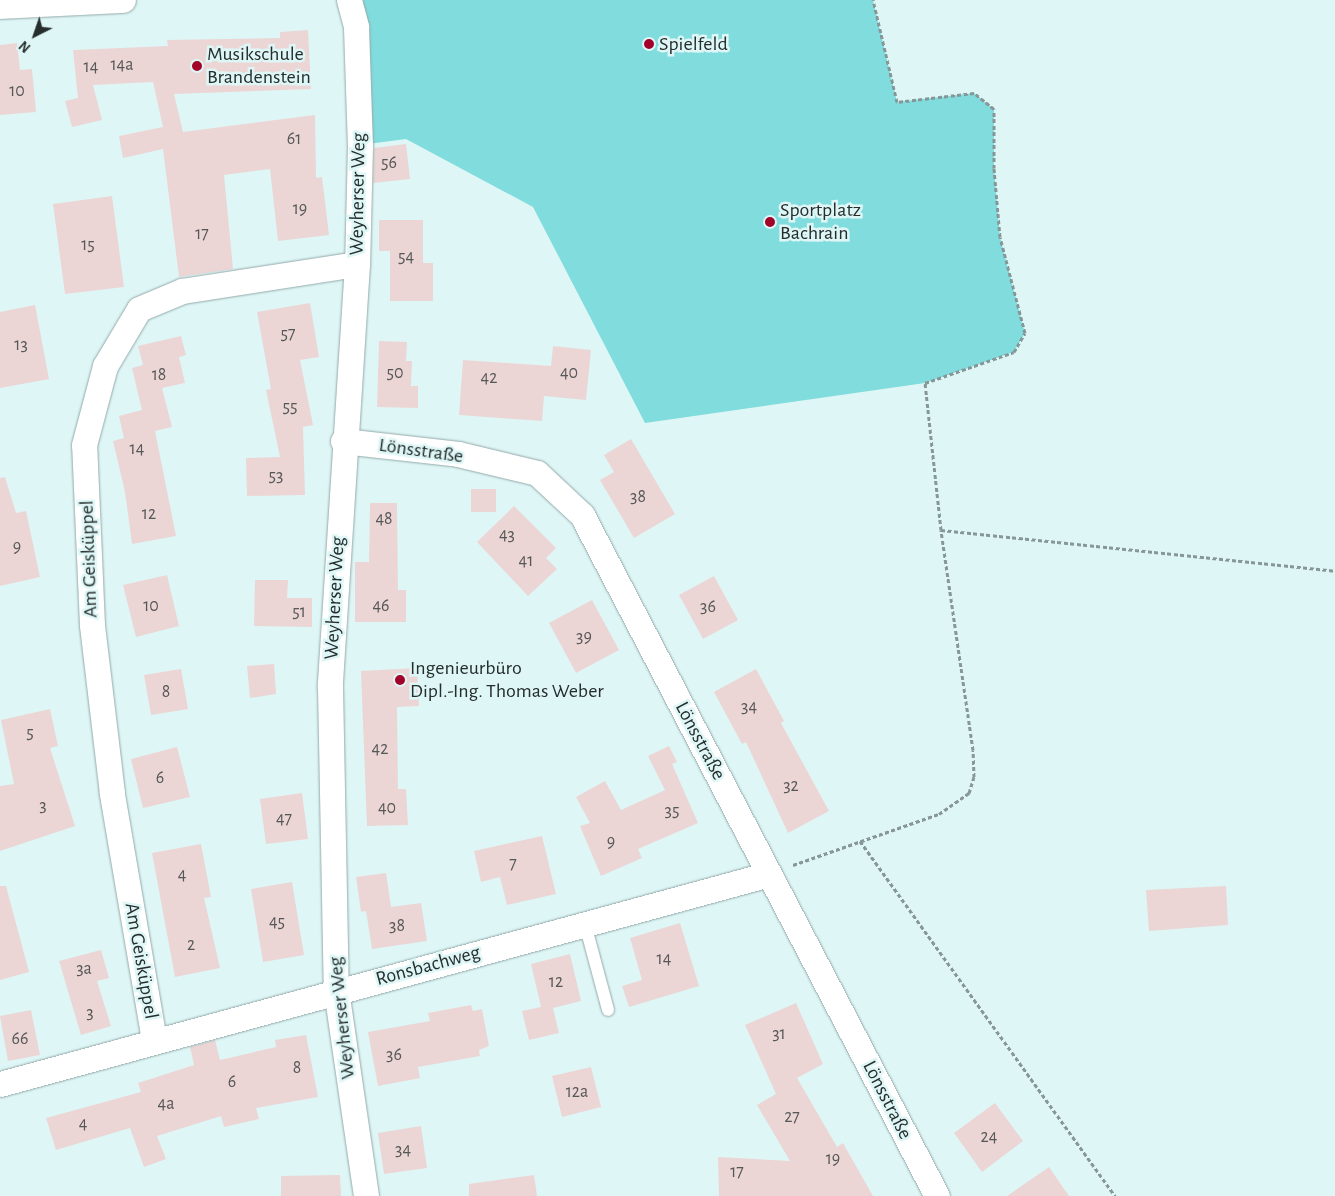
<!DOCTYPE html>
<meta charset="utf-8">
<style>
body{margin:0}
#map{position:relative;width:1335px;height:1196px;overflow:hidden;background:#dff6f6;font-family:"Alegreya Sans",sans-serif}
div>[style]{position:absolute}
.green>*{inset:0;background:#80dcdd}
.building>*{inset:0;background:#ebd6d5}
.path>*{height:3px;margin-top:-1.5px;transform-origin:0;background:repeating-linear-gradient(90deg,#879696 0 4px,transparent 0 6.5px)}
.roads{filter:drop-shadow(0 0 1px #94aaaa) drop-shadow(0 0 1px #94aaaa)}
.lane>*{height:12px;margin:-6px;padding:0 6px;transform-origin:6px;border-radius:6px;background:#fff}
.street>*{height:25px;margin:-12.5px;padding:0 12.5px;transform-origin:12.5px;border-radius:12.5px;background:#fff}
.dots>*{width:14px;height:14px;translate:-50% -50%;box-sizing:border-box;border:2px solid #dff6f6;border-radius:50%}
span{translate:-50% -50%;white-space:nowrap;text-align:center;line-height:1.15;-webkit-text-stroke:5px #dff6f6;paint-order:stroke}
.number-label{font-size:18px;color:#565757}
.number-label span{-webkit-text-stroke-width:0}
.poi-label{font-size:20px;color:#252d2d}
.left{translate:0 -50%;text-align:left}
.street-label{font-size:20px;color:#252d2d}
.north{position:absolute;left:10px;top:10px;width:50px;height:50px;-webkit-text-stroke:4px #dff6f6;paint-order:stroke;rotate:221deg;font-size:14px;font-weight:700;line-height:20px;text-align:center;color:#252d2d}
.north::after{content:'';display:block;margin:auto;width:18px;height:22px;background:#252d2d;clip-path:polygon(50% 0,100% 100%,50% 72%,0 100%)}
</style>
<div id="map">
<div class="green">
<div style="clip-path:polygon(349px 0,873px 0,897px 102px,974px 93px,994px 109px,994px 168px,1000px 237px,1025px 333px,1014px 352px,925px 383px,645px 423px,533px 207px,406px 139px,360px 145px)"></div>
</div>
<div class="building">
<div style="clip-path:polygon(308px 30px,311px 89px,174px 94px,183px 132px,315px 115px,316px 178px,322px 177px,329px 235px,278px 241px,270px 169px,224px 175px,233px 269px,179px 277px,163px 149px,123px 158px,119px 136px,163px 127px,153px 82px,93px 85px,102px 120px,72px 127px,65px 101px,78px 98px,73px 50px,168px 46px,167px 40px,280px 38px,280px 32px)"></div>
<div style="clip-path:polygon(17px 43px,20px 70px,32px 69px,36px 112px,0 115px,0 45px)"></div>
<div style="clip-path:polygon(406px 144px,410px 179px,373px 183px,374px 148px)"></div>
<div style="clip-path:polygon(112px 196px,124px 287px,65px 294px,53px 204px)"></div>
<div style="clip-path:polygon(379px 220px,423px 220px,423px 263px,433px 263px,433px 301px,390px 301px,390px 251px,379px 251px)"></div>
<div style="clip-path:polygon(310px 303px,319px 357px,300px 360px,313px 425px,303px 427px,305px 495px,247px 496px,246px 458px,280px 457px,266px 390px,271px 389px,257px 312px)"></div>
<div style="clip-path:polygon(35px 305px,49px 379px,0 388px,0 312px)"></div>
<div style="clip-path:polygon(181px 336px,186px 355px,179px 357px,185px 383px,162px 388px,172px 427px,155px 431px,176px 536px,132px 544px,125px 492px,113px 441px,124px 438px,119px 416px,142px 410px,132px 368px,143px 365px,138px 346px)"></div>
<div style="clip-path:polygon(379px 341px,407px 342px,406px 361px,412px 361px,411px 386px,418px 386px,418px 408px,377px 407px)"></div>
<div style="clip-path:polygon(553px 346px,591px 350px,586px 400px,544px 396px,542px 421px,459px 415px,463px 360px,551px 366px)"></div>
<div style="clip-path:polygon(631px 439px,675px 514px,634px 538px,600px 480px,614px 472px,604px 455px)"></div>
<div style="clip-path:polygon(5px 477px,16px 513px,26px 511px,40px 577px,0 586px,0 478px)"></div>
<div style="clip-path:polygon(471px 489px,496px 489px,496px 512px,471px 512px)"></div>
<div style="clip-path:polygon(370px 503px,397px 503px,398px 590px,406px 590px,406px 622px,355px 622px,355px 562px,369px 562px)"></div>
<div style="clip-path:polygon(514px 506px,556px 548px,546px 558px,557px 569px,528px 596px,477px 542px)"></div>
<div style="clip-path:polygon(167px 575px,179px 626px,136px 637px,123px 585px)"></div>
<div style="clip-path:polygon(714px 576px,738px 620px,703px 639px,679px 595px)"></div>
<div style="clip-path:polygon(255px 580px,288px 580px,287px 598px,312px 598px,312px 627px,254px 626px)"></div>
<div style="clip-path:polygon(592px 600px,619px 650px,576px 673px,549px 623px)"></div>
<div style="clip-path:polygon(274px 664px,276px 694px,250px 698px,247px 666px)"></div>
<div style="clip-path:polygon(417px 668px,419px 706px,397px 707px,398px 789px,406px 789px,408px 825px,367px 826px,361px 671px)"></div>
<div style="clip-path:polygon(181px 669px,188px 709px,151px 715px,144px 675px)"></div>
<div style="clip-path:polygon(756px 669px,784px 721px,781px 723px,829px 811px,788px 833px,746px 742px,742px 744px,714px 692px)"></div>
<div style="clip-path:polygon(50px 709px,58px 746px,50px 748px,75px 826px,0 851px,0 786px,14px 784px,1px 720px)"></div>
<div style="clip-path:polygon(669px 746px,677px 762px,672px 764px,698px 823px,638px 849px,642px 858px,601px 876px,580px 826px,590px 823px,576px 797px,605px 781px,621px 810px,665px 790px,648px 756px)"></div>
<div style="clip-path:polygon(177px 747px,190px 797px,143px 808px,131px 759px)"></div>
<div style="clip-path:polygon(302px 793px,308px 839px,266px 844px,260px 799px)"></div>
<div style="clip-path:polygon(542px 836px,556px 894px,507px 905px,500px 877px,481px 882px,474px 851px)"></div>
<div style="clip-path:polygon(201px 844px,211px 897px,204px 898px,220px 968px,175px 977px,152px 853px)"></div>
<div style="clip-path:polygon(386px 873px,391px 907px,421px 903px,427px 941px,372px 949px,366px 911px,361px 912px,356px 877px)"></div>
<div style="clip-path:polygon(292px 882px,304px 955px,263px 962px,251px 889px)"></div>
<div style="clip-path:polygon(0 886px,6px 886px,29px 972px,0 980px)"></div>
<div style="clip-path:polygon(1226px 886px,1228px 925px,1149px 931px,1146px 890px)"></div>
<div style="clip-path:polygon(680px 923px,699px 986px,629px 1007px,622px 986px,642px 980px,630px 938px)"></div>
<div style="clip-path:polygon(101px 950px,109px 978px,97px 981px,111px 1026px,81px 1035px,59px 961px)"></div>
<div style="clip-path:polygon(570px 954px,581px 1001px,553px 1008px,559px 1033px,529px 1040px,522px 1011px,541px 1007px,531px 964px)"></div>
<div style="clip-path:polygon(796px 1003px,823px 1064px,797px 1078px,837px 1147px,843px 1143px,873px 1196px,719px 1196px,718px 1157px,790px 1161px,757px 1105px,776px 1094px,745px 1025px)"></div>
<div style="clip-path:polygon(471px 1005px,473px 1011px,482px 1009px,489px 1046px,479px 1050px,480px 1056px,418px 1067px,420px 1078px,378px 1086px,368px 1032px,430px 1021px,428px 1013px)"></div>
<div style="clip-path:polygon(31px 1010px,40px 1055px,8px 1061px,0 1016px)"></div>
<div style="clip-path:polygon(306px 1035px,318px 1097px,256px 1108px,259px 1119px,224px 1127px,221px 1116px,157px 1136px,166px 1159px,144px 1167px,130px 1128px,56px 1150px,46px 1118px,141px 1092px,138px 1083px,194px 1065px,190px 1047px,215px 1040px,220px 1060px,276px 1047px,275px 1040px)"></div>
<div style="clip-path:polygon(591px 1067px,601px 1107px,562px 1117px,552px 1076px)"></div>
<div style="clip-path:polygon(995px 1103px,1023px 1141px,982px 1172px,954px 1133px)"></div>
<div style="clip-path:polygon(421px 1126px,427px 1168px,384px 1174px,378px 1133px)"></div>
<div style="clip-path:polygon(1049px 1167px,1069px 1196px,1007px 1196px)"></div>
<div style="clip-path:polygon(340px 1175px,341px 1196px,281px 1196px,281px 1176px)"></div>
<div style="clip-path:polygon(534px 1175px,537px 1196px,469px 1196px,469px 1184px)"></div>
</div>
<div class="path">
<div style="left:941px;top:530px;width:396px;rotate:5.9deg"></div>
<div style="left:860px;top:841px;width:437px;rotate:54.3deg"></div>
<div style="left:793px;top:865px;width:155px;rotate:-19.3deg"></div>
<div style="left:939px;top:814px;width:37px;rotate:-35deg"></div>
<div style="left:969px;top:793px;width:17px;rotate:-73deg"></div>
<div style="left:974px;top:777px;width:27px;rotate:-92deg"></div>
<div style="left:973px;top:750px;width:222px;rotate:-98.3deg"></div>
<div style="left:941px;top:530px;width:148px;rotate:-96.2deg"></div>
<div style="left:925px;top:383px;width:94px;rotate:-19.2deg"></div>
<div style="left:1014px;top:352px;width:22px;rotate:-60deg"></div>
<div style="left:1025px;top:333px;width:99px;rotate:-104.6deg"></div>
<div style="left:1000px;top:237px;width:69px;rotate:-95deg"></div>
<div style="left:994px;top:168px;width:59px;rotate:-90deg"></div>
<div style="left:994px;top:109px;width:26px;rotate:-141deg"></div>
<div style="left:974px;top:93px;width:78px;rotate:173.3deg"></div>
<div style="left:897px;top:102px;width:105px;rotate:-103.2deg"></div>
</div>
<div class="roads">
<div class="lane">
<div style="left:585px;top:924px;width:89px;rotate:75deg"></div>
</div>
<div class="street">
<div style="left:349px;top:0;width:28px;rotate:75deg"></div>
<div style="left:356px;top:27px;width:118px;rotate:88.1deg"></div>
<div style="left:360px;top:145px;width:119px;rotate:91.4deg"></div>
<div style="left:357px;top:264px;width:424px;rotate:93.7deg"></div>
<div style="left:330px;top:687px;width:303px;rotate:88.9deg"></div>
<div style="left:336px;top:990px;width:208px;rotate:81.7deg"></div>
<div style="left:0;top:6px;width:123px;rotate:-2.8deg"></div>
<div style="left:343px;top:441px;width:116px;rotate:6.4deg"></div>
<div style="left:458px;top:454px;width:81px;rotate:13.5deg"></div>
<div style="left:537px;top:473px;width:62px;rotate:43deg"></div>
<div style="left:582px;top:515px;width:768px;rotate:62.47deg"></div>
<div style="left:154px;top:1040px;width:251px;rotate:-99.7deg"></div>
<div style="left:112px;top:793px;width:169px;rotate:-96.8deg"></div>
<div style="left:92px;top:625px;width:180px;rotate:-92.5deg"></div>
<div style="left:84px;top:445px;width:82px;rotate:-75.1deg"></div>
<div style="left:105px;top:366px;width:66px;rotate:-59.2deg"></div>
<div style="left:139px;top:309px;width:47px;rotate:-22.7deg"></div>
<div style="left:182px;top:291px;width:177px;rotate:-8.8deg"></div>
<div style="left:0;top:1084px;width:797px;rotate:-15.27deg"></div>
</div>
</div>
<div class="dots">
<div style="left:649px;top:44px;background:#a20229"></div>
<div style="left:197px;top:66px;background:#a20229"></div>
<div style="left:770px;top:222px;background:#a20229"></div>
<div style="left:400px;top:680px;background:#a20229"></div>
</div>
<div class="number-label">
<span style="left:122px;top:65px">14a</span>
<span style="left:91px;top:67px">14</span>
<span style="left:17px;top:91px">10</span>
<span style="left:294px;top:139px">61</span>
<span style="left:389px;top:163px">56</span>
<span style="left:300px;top:209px">19</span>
<span style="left:202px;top:234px">17</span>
<span style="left:88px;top:245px">15</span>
<span style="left:406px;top:257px">54</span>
<span style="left:288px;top:334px">57</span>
<span style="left:21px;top:345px">13</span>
<span style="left:395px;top:373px">50</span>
<span style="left:569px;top:373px">40</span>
<span style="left:159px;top:375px">18</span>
<span style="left:489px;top:378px">42</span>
<span style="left:290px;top:407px">55</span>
<span style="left:137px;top:449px">14</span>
<span style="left:276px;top:476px">53</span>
<span style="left:638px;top:497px">38</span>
<span style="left:149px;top:514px">12</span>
<span style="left:384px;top:519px">48</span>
<span style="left:507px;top:535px">43</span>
<span style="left:17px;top:547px">9</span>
<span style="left:526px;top:561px">41</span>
<span style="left:151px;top:606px">10</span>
<span style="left:381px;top:606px">46</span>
<span style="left:708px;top:607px">36</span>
<span style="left:299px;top:612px">51</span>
<span style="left:584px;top:637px">39</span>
<span style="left:166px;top:692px">8</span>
<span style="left:749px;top:707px">34</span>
<span style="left:30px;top:733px">5</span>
<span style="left:380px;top:749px">42</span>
<span style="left:160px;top:778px">6</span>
<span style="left:791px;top:786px">32</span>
<span style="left:43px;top:806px">3</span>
<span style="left:387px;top:808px">40</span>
<span style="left:672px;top:811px">35</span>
<span style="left:284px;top:819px">47</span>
<span style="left:611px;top:842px">9</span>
<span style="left:513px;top:864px">7</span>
<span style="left:182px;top:875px">4</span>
<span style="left:277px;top:922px">45</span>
<span style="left:397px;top:926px">38</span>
<span style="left:191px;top:945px">2</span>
<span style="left:664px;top:959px">14</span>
<span style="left:84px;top:969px">3a</span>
<span style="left:556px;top:982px">12</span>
<span style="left:90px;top:1013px">3</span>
<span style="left:779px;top:1034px">31</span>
<span style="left:20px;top:1039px">66</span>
<span style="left:394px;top:1055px">36</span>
<span style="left:297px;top:1068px">8</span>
<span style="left:232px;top:1082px">6</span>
<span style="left:577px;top:1092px">12a</span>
<span style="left:166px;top:1104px">4a</span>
<span style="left:792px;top:1117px">27</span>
<span style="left:83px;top:1124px">4</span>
<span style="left:989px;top:1137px">24</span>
<span style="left:403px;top:1150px">34</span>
<span style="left:833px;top:1159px">19</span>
<span style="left:737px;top:1172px">17</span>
</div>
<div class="poi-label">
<span class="left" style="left:659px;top:44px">Spielfeld</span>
<span class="left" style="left:207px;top:66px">Musikschule<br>Brandenstein</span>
<span class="left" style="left:780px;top:222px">Sportplatz<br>Bachrain</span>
<span class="left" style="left:410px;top:680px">Ingenieurbüro<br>Dipl.-Ing. Thomas Weber</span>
</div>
<div class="street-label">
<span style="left:358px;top:194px;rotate:-89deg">Weyherser Weg</span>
<span style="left:421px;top:451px;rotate:8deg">Lönsstraße</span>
<span style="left:89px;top:559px;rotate:-92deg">Am Geisküppel</span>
<span style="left:335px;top:598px;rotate:-87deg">Weyherser Weg</span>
<span style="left:700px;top:741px;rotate:62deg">Lönsstraße</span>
<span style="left:141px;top:961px;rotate:80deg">Am Geisküppel</span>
<span style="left:428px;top:966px;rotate:-15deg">Ronsbachweg</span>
<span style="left:342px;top:1018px;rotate:-96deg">Weyherser Weg</span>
<span style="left:887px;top:1100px;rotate:63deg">Lönsstraße</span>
</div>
<div class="north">N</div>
</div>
